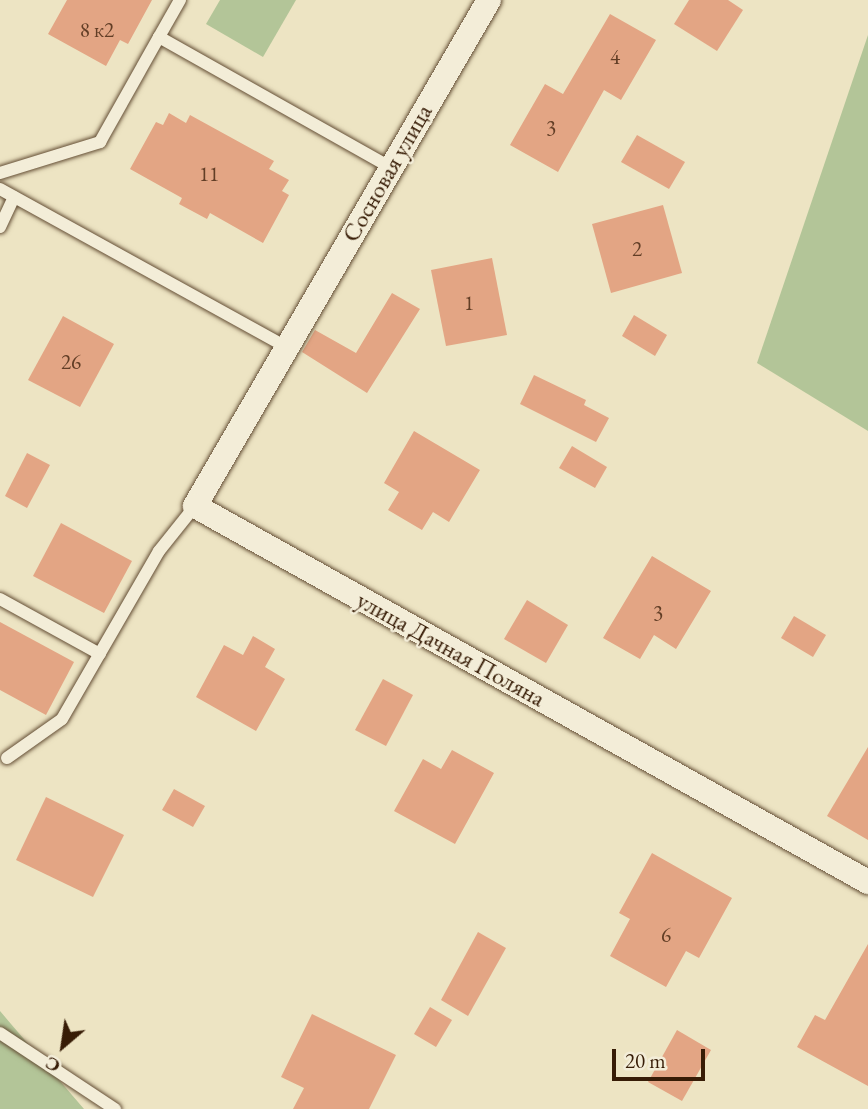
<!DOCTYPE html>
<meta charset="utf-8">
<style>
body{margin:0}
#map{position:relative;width:868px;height:1109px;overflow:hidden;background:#ede4c3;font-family:"EB Garamond",serif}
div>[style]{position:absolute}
.green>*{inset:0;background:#b3c598}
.building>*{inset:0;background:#e3a584}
.roads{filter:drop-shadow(0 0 2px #644e35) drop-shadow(0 0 2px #644e35)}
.service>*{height:12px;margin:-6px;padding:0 6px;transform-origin:6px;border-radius:6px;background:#f3edd8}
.minor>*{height:24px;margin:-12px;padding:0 12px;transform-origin:12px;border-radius:12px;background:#f3edd8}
span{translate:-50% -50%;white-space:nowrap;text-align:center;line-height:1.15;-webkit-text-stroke:5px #f3edd8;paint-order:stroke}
.number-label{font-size:21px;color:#623e26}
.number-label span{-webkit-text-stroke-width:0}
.street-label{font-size:24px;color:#371c06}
.north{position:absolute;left:28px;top:1011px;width:70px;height:70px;-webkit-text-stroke:5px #f3edd8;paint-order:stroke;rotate:209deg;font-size:19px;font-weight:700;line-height:28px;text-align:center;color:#371c06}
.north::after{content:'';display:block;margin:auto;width:24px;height:32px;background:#371c06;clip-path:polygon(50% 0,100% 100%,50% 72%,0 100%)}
.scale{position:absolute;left:612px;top:1049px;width:93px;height:32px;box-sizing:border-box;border:4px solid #371c06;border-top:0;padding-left:9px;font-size:21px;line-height:24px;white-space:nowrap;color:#371c06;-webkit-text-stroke:5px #f3edd8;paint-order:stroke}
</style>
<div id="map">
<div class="green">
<div style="clip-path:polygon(220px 0,296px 0,263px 57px,206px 24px)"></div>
<div style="clip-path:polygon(868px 35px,868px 431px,757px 363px)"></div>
<div style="clip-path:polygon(0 1011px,11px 1024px,84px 1109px,0 1109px)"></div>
</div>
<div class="building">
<div style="clip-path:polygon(67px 0,152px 0,128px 44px,120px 40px,106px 66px,48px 34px)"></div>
<div style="clip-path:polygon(689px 0,728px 0,743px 10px,717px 51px,674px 24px)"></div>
<div style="clip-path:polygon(610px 14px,656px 40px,621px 100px,604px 90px,558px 172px,510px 145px,545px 84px,563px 94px)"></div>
<div style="clip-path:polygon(169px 113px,186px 123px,190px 115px,274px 161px,269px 169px,289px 180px,282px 191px,289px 195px,263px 243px,210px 213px,207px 219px,179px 204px,182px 198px,130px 169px,156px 122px,163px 125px)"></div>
<div style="clip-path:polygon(637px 135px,685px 162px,669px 189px,621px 162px)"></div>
<div style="clip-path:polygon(663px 205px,682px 273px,611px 293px,592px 224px)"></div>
<div style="clip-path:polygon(492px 258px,507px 335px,446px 346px,431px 270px)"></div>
<div style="clip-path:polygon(392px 293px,420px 309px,367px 393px,302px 352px,315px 330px,356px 353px)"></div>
<div style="clip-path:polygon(634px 315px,667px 335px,655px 356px,622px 336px)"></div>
<div style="clip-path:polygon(63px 316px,114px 344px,80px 407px,28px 380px)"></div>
<div style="clip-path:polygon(534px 375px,586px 400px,584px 405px,609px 418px,596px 442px,520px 404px)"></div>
<div style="clip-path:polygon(414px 431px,480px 470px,449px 522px,433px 512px,422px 530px,388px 510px,399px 492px,384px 483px)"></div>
<div style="clip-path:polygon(572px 446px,607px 467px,595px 488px,559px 468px)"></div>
<div style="clip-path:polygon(27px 453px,50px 465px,27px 508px,5px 496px)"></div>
<div style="clip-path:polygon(61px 523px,132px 561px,104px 613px,33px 576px)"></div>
<div style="clip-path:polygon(652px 556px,711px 591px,676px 649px,654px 635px,640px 659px,603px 638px)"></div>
<div style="clip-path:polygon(527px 600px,568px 625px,546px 663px,504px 639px)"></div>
<div style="clip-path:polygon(794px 616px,826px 635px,813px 657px,781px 638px)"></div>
<div style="clip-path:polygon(0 622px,74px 662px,46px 715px,0 690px)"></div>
<div style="clip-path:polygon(253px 636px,275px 649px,265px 667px,285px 679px,256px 731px,196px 697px,224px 645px,243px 655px)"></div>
<div style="clip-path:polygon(383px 679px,413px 695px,386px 746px,355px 730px)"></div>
<div style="clip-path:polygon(868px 747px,868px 840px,827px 816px)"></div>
<div style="clip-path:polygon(452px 750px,494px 773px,455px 844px,394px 811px,423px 759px,441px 769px)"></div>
<div style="clip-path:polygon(174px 789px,205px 806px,193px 827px,162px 810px)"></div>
<div style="clip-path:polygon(46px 797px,124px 835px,93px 897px,16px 860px)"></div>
<div style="clip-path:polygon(652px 853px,732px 898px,699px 958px,686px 951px,666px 987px,610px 956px,630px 919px,619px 913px)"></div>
<div style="clip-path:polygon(478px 932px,506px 948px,468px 1016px,441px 1000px)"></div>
<div style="clip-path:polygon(868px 944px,868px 1086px,797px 1047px,815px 1015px,825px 1020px)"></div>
<div style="clip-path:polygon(430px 1007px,452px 1020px,436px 1047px,414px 1034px)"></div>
<div style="clip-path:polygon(312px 1014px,396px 1055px,369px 1109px,293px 1109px,304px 1088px,281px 1077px)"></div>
<div style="clip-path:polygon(677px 1030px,711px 1050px,682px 1101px,648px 1082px)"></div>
</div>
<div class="roads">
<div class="service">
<div style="left:180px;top:0;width:43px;rotate:119.6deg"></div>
<div style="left:159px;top:37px;width:265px;rotate:29.4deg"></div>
<div style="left:0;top:173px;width:105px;rotate:-17.2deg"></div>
<div style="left:100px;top:142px;width:120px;rotate:-60.7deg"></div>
<div style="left:0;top:189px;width:327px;rotate:28.9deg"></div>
<div style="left:0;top:227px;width:33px;rotate:-65deg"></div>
<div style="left:0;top:599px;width:114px;rotate:28.8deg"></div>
<div style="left:7px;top:758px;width:67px;rotate:-35.3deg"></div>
<div style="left:62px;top:719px;width:194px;rotate:-60deg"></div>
<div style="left:159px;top:551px;width:58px;rotate:-51.3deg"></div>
<div style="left:0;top:1033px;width:138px;rotate:33.5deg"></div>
</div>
<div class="minor">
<div style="left:489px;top:0;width:585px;rotate:120.16deg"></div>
<div style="left:195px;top:506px;width:771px;rotate:29.19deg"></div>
</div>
</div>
<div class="number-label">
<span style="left:97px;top:30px">8 к2</span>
<span style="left:615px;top:57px">4</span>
<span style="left:551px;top:128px">3</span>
<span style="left:209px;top:174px">11</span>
<span style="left:637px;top:249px">2</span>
<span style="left:469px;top:303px">1</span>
<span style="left:71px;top:362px">26</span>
<span style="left:658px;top:613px">3</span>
<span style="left:666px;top:935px">6</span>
</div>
<div class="street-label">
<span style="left:387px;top:173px;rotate:-60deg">Сосновая улица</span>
<span style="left:451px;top:649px;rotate:29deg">улица Дачная Поляна</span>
</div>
<div class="north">С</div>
<div class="scale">20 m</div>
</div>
